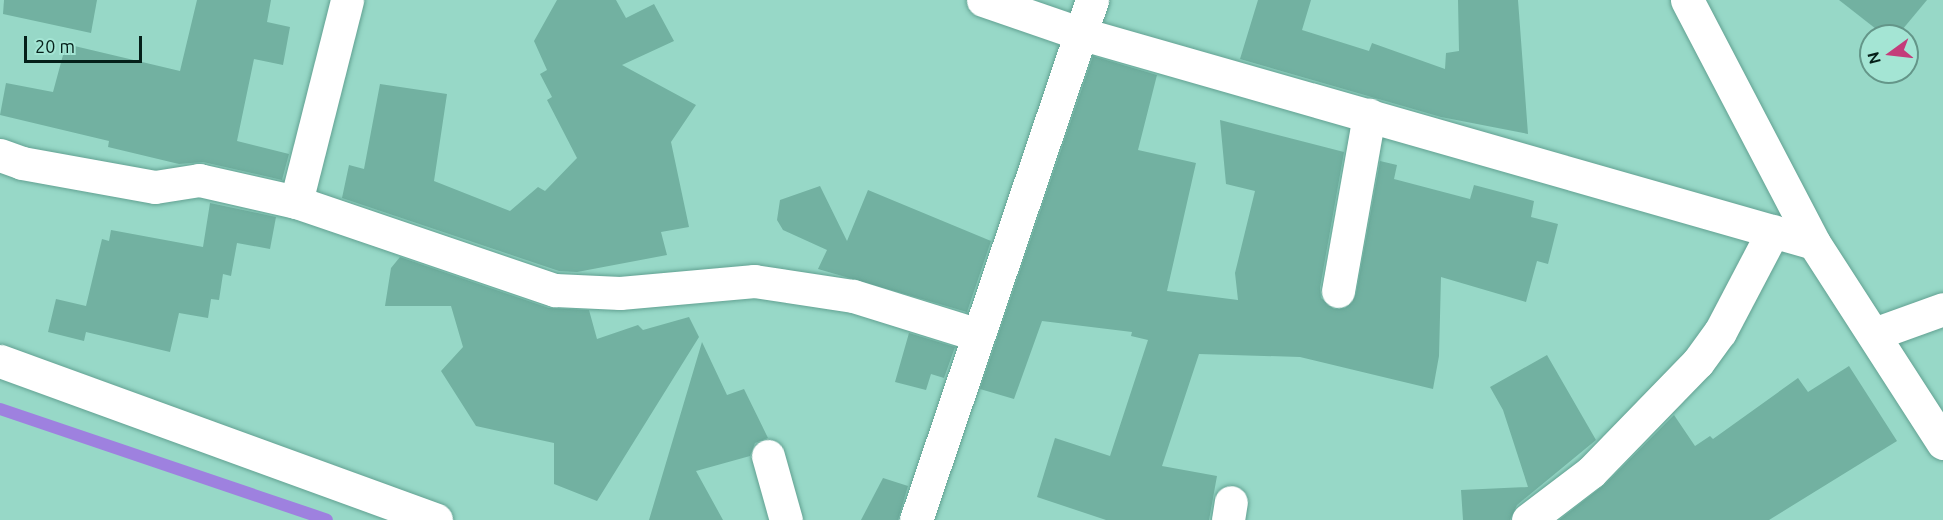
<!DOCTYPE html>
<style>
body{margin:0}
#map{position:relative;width:1943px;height:520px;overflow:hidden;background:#97d8c7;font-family:Ubuntu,sans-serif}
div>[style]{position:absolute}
.stream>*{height:12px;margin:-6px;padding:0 6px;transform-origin:6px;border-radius:6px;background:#9e81df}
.building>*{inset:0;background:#72b1a1}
.roads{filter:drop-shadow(0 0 2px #62a192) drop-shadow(0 0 2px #62a192)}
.minor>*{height:33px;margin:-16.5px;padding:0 16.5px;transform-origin:16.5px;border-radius:16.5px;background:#fff}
span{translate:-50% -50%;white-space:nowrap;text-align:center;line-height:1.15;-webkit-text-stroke:6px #a4e5d4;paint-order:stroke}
.north{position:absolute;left:1859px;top:24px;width:60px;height:60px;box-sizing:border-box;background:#a4e5d4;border:2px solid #649689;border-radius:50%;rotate:255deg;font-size:16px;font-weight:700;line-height:24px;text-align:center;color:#051f19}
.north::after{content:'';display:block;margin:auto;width:21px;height:27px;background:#c43c7a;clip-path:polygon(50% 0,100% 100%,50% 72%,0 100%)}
.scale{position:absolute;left:24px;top:36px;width:118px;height:27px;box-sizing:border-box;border:3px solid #051f19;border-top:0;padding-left:8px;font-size:18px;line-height:21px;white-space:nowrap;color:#051f19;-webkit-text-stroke:4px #a4e5d4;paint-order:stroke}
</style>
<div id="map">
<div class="stream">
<div style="left:0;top:409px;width:345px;rotate:18.7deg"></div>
</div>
<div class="building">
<div style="clip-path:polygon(4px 0,97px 0,91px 33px,3px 14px)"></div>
<div style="clip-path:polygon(197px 0,271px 0,267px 22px,290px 27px,283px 65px,254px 59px,237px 141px,289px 154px,282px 180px,203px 162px,179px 164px,108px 147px,109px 141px,0 115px,6px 83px,53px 92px,66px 44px,180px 71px)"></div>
<div style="clip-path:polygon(557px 0,616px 0,626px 18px,654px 4px,674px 41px,622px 65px,696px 105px,671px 142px,689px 227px,661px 232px,667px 255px,577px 272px,559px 271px,342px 198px,349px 165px,364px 169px,380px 84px,447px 94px,434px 181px,510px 211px,538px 187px,545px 191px,577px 158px,547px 100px,552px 97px,540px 74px,547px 70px,534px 41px)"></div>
<div style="clip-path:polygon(1258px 0,1311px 0,1302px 30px,1369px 51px,1372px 43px,1445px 69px,1446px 53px,1459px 51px,1458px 0,1518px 0,1528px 134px,1441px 117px,1240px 59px)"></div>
<div style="clip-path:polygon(1839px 0,1927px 0,1897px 36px,1885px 36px)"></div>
<div style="clip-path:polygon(1093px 56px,1157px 75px,1138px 150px,1196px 163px,1167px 291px,1238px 300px,1235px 273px,1255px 191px,1226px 184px,1220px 120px,1344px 152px,1320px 288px,1321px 298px,1334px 309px,1345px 308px,1356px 294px,1380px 161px,1397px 165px,1394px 179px,1470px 199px,1474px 185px,1534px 201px,1531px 217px,1558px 224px,1548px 264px,1537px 261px,1526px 302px,1441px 277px,1439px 356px,1433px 389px,1300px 357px,1199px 354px,1162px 466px,1217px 476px,1209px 520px,1106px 520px,1037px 497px,1055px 438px,1110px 456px,1148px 340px,1131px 336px,1132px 332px,1042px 321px,1014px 399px,980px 389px)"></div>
<div style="clip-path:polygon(820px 186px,847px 241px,868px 190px,991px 241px,967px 312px,818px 269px,827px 250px,783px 230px,777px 220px,780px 200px)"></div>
<div style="clip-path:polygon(210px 203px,276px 217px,270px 249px,237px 243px,231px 276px,223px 274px,219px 300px,211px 299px,208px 318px,179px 313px,170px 352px,86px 332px,84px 341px,48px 332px,56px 299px,86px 306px,102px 239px,109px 241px,111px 230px,203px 247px)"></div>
<div style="clip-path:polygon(400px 257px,549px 308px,589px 310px,597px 339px,638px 325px,643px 330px,689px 317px,699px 337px,597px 501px,554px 484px,554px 443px,476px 426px,441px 371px,463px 347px,451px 306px,385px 306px,391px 268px)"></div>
<div style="clip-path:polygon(909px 333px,955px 347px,944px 378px,931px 374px,926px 390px,895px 382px)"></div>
<div style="clip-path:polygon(702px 342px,727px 395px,744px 389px,768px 438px,755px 443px,750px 456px,696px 471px,723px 520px,649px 520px)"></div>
<div style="clip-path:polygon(1547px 355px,1596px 440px,1517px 505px,1510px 520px,1463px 520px,1461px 490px,1528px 487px,1503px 410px,1490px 387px)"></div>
<div style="clip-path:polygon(1849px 366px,1897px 441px,1769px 520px,1559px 520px,1604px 485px,1674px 415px,1695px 446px,1710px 436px,1713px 439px,1798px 378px,1808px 392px)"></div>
<div style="clip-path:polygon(883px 478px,908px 486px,898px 520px,861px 520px)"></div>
</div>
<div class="roads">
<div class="minor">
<div style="left:983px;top:0;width:102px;rotate:19deg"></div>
<div style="left:1079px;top:33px;width:764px;rotate:15.95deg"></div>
<div style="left:1687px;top:0;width:274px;rotate:62.4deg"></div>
<div style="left:1814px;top:243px;width:238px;rotate:57.2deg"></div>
<div style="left:0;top:155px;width:23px;rotate:20deg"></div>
<div style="left:22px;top:163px;width:135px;rotate:10.2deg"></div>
<div style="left:155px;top:187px;width:45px;rotate:-9deg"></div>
<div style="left:199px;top:180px;width:99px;rotate:12.8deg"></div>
<div style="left:296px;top:202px;width:274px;rotate:18.8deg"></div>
<div style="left:555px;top:290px;width:65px;rotate:2.6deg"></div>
<div style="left:620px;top:293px;width:135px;rotate:-5.1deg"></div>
<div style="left:754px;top:281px;width:100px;rotate:8.6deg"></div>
<div style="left:853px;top:296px;width:131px;rotate:17.3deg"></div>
<div style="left:296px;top:202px;width:208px;rotate:-75.8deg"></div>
<div style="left:1338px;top:291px;width:179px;rotate:-80deg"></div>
<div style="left:1874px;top:334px;width:73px;rotate:-19.9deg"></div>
<div style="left:0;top:361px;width:464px;rotate:20deg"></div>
<div style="left:768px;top:456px;width:66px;rotate:74.3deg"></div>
<div style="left:916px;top:520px;width:549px;rotate:-71.3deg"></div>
<div style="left:1228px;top:520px;width:18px;rotate:-81deg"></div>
<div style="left:1528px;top:520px;width:79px;rotate:-37.3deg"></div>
<div style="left:1591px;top:472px;width:153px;rotate:-45.8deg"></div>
<div style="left:1698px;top:362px;width:37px;rotate:-54deg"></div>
<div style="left:1720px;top:332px;width:114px;rotate:-62.3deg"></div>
</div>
</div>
<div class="north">N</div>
<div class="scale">20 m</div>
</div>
